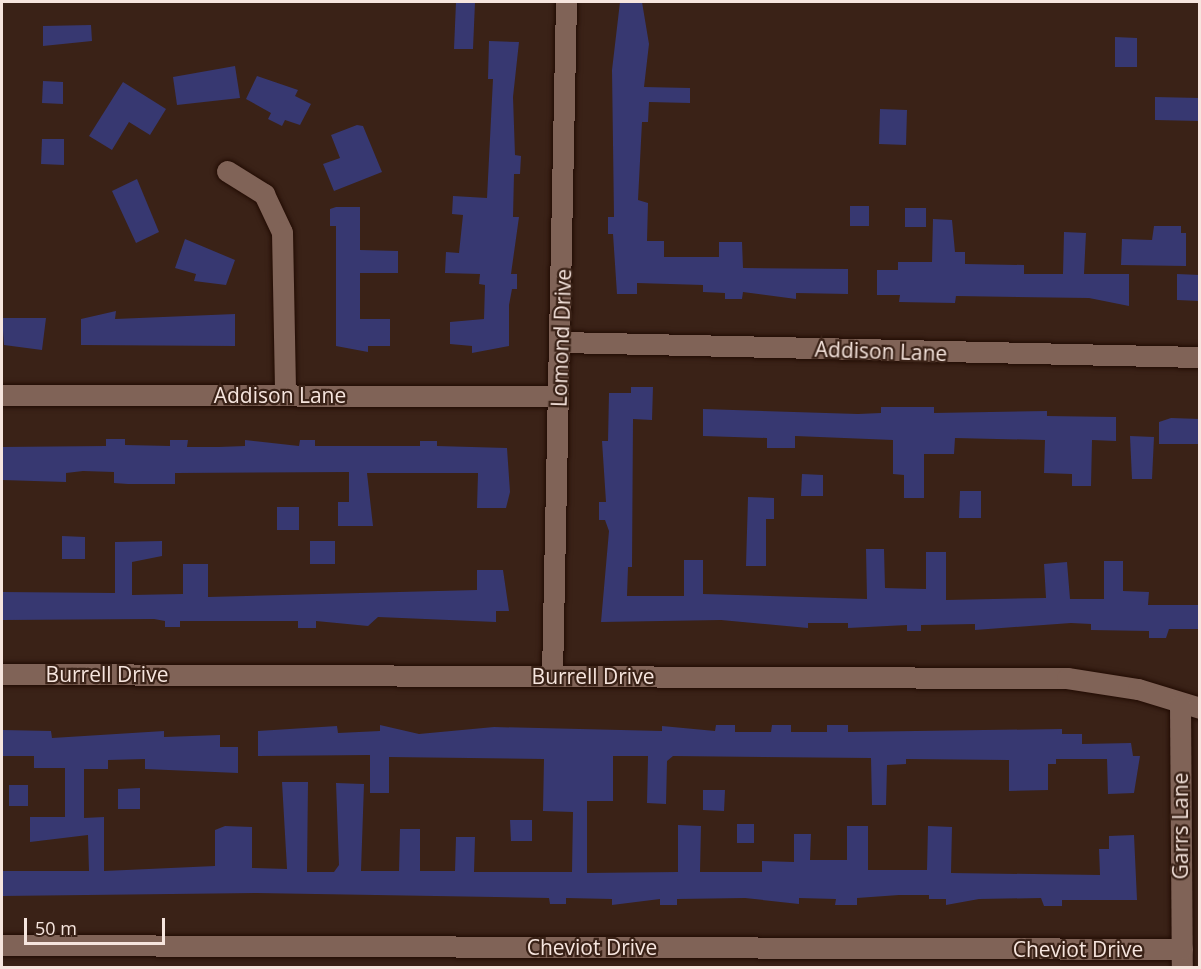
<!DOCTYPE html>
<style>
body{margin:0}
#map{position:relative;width:1201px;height:969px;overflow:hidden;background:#3a2217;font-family:"Open Sans",sans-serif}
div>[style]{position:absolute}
.building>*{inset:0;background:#373871}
.roads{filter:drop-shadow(0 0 2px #210b03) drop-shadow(0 0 2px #210b03)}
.street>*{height:21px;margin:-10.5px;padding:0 10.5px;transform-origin:10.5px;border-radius:10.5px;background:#806357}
span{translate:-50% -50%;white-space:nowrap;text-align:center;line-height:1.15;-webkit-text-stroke:4.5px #3a2217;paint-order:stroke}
.street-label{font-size:21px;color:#f6e5de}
.frame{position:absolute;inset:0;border:3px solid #f6e5de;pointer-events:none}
.scale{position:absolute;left:24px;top:918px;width:141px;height:27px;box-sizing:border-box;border:3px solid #f6e5de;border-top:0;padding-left:8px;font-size:18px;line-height:21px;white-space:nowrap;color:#f6e5de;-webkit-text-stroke:4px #3a2217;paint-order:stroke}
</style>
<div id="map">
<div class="building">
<div style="clip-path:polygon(456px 2px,475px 2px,473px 49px,454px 49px)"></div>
<div style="clip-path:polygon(620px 2px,642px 2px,649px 44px,644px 87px,690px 88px,690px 103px,649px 102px,648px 122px,642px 122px,638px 200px,648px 203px,647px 241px,664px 241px,664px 257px,719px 257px,719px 242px,742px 242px,743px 268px,848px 269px,848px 294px,796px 293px,796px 299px,743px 292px,742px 299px,725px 299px,725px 293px,703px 292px,703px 285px,637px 283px,637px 294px,617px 294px,613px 234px,608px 234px,608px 217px,614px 217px,612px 70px)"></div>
<div style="clip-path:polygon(91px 25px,92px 41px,43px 46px,43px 26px)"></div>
<div style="clip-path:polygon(1115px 37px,1137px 38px,1137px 67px,1115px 67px)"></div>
<div style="clip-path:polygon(489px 41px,519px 42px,513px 97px,515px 155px,521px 156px,520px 174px,514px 174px,513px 217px,519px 217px,511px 274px,517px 274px,517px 289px,512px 289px,509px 305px,509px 346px,472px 353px,472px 346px,450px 344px,450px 322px,484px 319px,485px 285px,479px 284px,480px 274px,445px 273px,446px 252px,459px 253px,463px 215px,452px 214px,453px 196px,487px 198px,493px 79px,488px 79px)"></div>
<div style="clip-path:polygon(235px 66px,240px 98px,177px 105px,173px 77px)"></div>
<div style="clip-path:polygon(257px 76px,298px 90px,295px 96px,311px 104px,300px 125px,285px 120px,282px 126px,268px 119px,271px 113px,246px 99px)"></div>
<div style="clip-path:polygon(43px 81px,63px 82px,63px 104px,42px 103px)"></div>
<div style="clip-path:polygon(123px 82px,166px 109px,150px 135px,129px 122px,112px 150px,89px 136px)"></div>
<div style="clip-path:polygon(1155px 97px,1200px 98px,1200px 121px,1155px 120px)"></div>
<div style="clip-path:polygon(880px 109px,907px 110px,906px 145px,879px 144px)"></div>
<div style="clip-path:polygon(357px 125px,363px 126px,382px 172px,334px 191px,323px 164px,340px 158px,331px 135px)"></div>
<div style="clip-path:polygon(42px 139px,64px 139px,64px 165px,41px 164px)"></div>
<div style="clip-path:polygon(137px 179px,159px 232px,136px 243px,112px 191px)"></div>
<div style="clip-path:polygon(850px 206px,869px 206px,869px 226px,850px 226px)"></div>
<div style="clip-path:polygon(336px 207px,360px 207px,360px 250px,398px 251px,398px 273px,360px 273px,360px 319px,390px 319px,390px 346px,368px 346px,368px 352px,336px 346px,336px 226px,330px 226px,330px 209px)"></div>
<div style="clip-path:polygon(905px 208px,926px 208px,926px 227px,905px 227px)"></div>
<div style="clip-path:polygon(933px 219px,952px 220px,955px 252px,965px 252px,965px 264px,1024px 265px,1024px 274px,1063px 274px,1064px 232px,1086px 233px,1084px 274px,1129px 274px,1129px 306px,1089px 298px,956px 296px,955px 303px,899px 302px,900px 295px,877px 295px,877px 270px,898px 270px,898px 262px,932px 262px)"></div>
<div style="clip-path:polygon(1154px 226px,1181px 226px,1181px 233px,1186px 233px,1186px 266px,1121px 265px,1122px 239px,1152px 240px)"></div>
<div style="clip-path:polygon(185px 239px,235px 260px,226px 285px,194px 281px,196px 274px,175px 268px)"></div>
<div style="clip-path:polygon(1177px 274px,1200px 275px,1200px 301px,1177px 300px)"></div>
<div style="clip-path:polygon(116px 311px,115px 319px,235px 314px,235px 346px,81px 345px,81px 319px)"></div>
<div style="clip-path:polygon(2px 318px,46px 318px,42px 350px,4px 345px)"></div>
<div style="clip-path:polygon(631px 387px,653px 387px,652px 420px,633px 419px,632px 567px,628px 567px,627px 596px,684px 596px,684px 560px,703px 560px,703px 594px,867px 599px,866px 549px,884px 549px,885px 588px,926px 589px,926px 552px,946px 552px,946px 600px,1046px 598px,1044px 564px,1067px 562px,1070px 599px,1104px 599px,1104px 561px,1123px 561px,1123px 591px,1149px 592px,1148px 605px,1200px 605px,1200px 629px,1169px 629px,1166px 638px,1149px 638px,1149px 631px,1091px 630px,1091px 624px,1071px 623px,975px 630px,975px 624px,921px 625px,921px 631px,907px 631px,907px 625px,848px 628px,848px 623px,808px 623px,808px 628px,721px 620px,601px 622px,609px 531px,605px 520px,599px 520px,599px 502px,606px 502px,602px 441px,608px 441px,609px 393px,631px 393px)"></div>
<div style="clip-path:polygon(881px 407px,934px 407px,934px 413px,1047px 411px,1047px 416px,1116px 417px,1116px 441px,1092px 440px,1091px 486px,1072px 486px,1072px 474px,1044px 473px,1045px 440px,955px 438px,954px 454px,924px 454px,924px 498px,904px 498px,904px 475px,893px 474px,893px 440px,795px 436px,795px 448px,767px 448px,767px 438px,703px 436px,703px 409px,858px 414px,881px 413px)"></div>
<div style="clip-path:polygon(1171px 418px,1200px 419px,1200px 444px,1159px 444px,1159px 422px)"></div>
<div style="clip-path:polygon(1130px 436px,1154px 437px,1152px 479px,1132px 479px)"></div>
<div style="clip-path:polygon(106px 439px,125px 439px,125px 445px,170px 446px,170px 440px,188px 440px,187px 447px,219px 447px,245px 446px,245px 440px,299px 446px,300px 440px,315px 440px,315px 446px,420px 446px,420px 441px,437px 441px,437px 446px,507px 448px,510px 492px,506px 508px,477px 508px,478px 473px,367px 473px,373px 526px,338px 526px,338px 502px,349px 502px,349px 472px,175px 473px,175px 484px,128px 484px,114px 483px,114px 472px,83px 471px,66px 473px,66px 482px,2px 480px,2px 447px,106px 446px)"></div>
<div style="clip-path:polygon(802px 474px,823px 475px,823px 496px,801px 496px)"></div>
<div style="clip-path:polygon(960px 491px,981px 491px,981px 518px,959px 518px)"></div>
<div style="clip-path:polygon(748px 497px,774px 498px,774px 519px,766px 519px,766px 566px,746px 566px)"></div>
<div style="clip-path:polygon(277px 507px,299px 507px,299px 530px,277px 530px)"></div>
<div style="clip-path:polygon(62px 536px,85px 537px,85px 559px,62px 559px)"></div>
<div style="clip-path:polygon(162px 541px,162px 556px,132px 562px,132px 595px,183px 594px,183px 564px,208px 564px,208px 597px,477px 590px,477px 570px,503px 570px,509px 611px,496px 611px,496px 622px,378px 617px,368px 626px,316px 621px,316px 628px,298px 628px,298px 621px,180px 621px,180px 627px,165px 627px,165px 621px,154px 619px,2px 620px,2px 592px,115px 593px,115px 542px)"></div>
<div style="clip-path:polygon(310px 541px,335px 541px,335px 564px,310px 564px)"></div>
<div style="clip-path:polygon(380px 725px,419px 734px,494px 727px,662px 731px,662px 726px,715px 731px,716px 725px,735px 725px,735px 732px,771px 732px,772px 725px,791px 725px,791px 732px,827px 732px,827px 725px,848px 725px,848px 732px,1062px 729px,1062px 734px,1082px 734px,1082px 744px,1131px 743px,1133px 756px,1140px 756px,1134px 793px,1108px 794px,1107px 759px,1056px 759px,1056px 764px,1048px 764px,1048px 790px,1009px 791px,1009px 760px,906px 759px,906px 764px,887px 765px,886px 805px,872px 805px,871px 758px,673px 756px,667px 761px,666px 804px,647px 803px,648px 756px,613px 756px,613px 801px,587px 801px,587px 873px,678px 872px,678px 825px,701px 826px,700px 872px,762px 872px,762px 861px,794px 862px,794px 834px,811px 834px,810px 860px,847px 860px,847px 826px,868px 826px,868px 870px,927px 870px,928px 826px,952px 827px,951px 873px,1100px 875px,1099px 849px,1109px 849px,1109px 836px,1134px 835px,1137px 900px,1062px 900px,1062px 906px,1044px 906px,1041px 898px,979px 899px,946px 905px,946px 899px,929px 899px,929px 895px,899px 895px,857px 898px,857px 905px,835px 905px,836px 899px,799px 898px,799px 904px,745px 898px,677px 899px,677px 905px,660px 905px,660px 899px,612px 905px,612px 899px,566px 898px,566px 904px,550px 904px,549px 898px,256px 893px,2px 896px,2px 871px,89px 871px,88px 835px,30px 842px,30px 817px,65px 817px,65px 768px,34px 768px,34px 756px,2px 756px,2px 730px,51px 731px,52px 738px,164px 731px,164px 737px,220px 735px,220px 747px,238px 747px,238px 773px,145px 769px,145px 759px,108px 760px,108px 769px,84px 769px,84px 818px,104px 817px,104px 871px,215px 866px,215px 830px,225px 826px,252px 827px,252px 868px,287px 869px,282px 782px,308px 782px,307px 872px,334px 872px,339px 865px,336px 783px,364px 784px,361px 871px,399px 871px,400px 829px,420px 829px,420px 871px,455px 871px,456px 837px,475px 837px,474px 872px,572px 872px,573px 812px,543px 811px,544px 759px,389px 757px,389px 793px,370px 793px,370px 755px,258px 756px,258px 731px,337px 726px,338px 733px,380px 731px)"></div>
<div style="clip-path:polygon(9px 785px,28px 785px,28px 806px,9px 806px)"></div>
<div style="clip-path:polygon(140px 788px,140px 809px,118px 809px,118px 789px)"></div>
<div style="clip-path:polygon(703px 790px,725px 790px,724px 811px,703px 810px)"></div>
<div style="clip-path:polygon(510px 820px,532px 820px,532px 841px,511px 841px)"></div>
<div style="clip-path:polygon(737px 824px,754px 824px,754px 843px,737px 843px)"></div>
</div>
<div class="roads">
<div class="street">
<div style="left:227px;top:171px;width:44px;rotate:31.9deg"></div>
<div style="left:264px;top:194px;width:42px;rotate:64.7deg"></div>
<div style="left:282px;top:232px;width:163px;rotate:88.9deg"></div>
<div style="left:562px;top:342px;width:638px;rotate:1.35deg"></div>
<div style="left:2px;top:395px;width:556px;rotate:0.1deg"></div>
<div style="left:2px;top:674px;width:1065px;rotate:0.22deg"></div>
<div style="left:1067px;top:678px;width:72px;rotate:8.8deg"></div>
<div style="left:1138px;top:689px;width:65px;rotate:17deg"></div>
<div style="left:552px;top:675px;width:673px;rotate:-88.81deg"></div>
<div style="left:1180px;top:705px;width:263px;rotate:89.6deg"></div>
<div style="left:2px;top:945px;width:1180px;rotate:0.19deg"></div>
</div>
</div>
<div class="street-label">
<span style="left:561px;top:338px;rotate:-88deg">Lomond Drive</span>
<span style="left:881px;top:351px;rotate:2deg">Addison Lane</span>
<span style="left:280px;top:395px">Addison Lane</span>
<span style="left:107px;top:674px">Burrell Drive</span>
<span style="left:593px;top:676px">Burrell Drive</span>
<span style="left:1180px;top:826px;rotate:-90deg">Garrs Lane</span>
<span style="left:592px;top:947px">Cheviot Drive</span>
<span style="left:1078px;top:949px">Cheviot Drive</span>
</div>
<div class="frame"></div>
<div class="scale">50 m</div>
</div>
